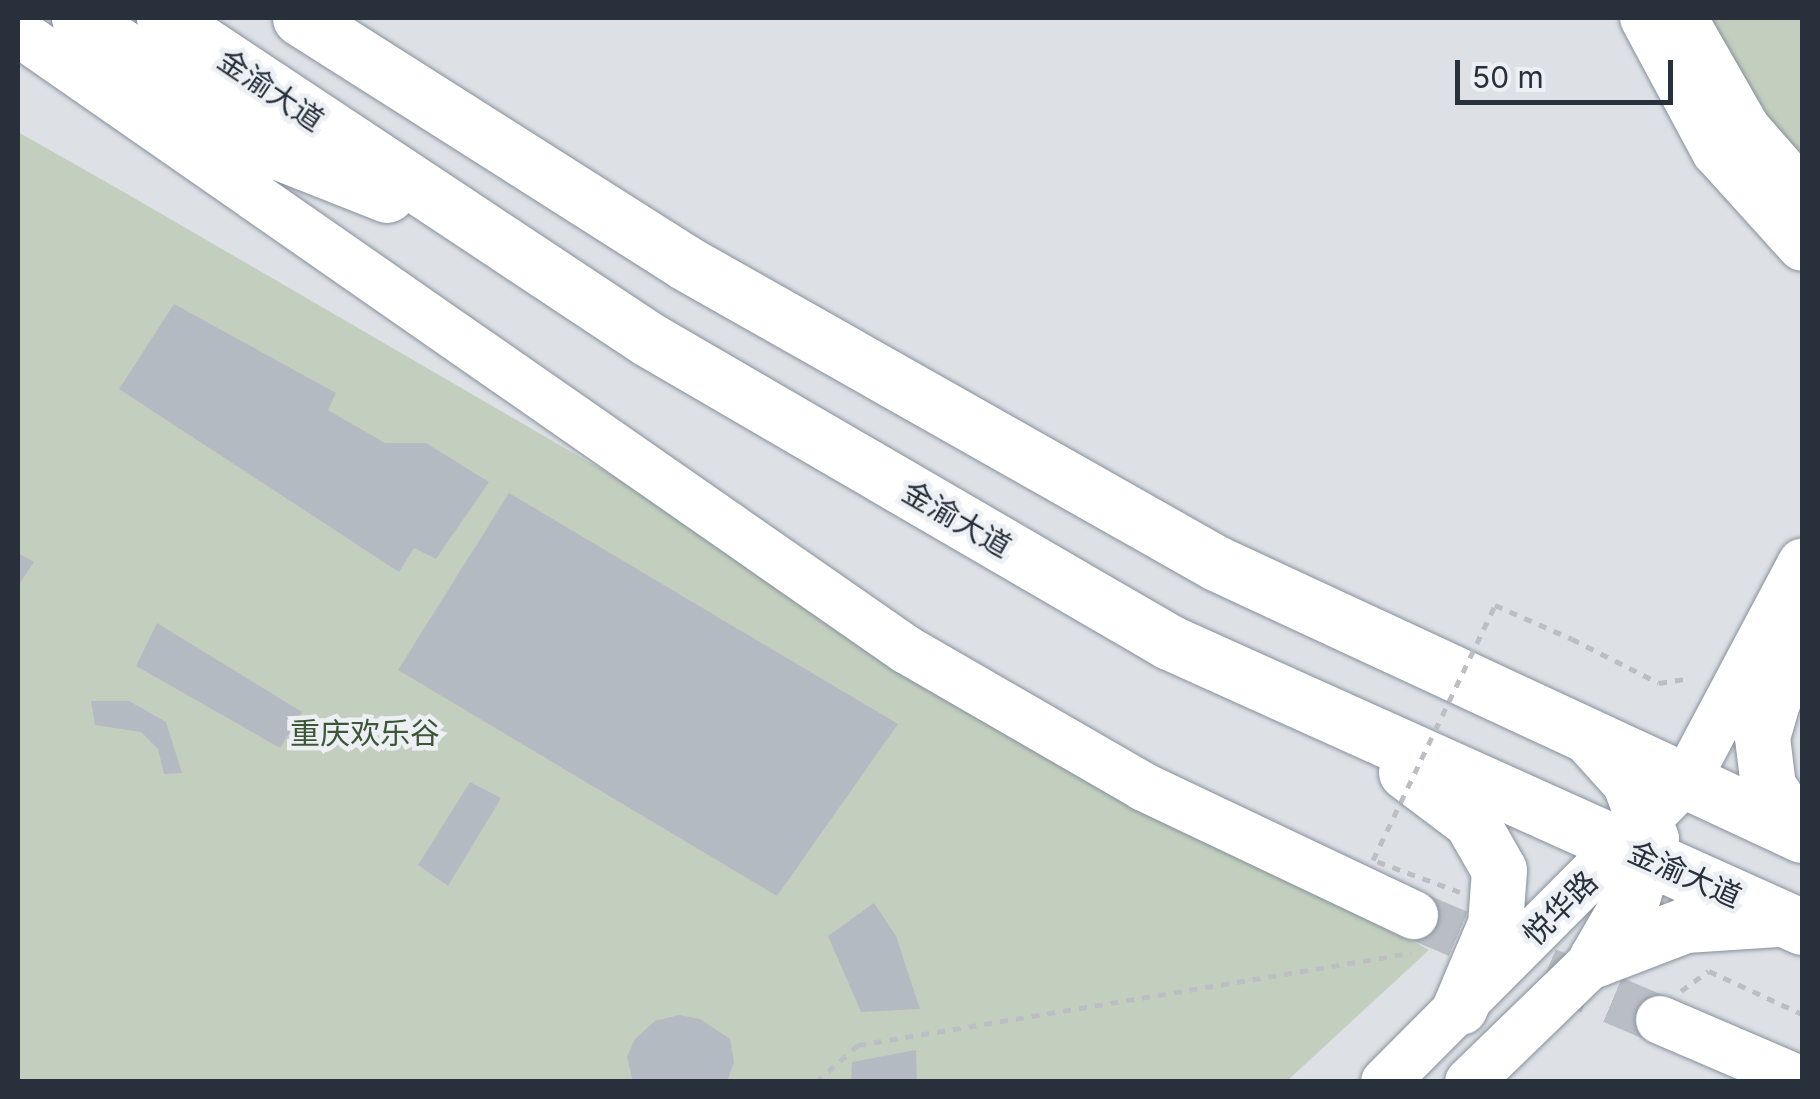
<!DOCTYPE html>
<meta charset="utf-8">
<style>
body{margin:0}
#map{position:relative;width:1820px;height:1099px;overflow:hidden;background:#dde1e6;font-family:Inter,"Noto Sans SC",sans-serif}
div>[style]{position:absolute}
.green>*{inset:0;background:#c3cfbe}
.building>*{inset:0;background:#b4bac2}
.secondary-tunnel>*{height:48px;margin-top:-24px;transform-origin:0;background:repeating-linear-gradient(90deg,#b9bec4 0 48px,transparent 0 72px)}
.path>*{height:5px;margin-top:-2.5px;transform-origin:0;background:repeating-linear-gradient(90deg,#bbbfc4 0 8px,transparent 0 16px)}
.roads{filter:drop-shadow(0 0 2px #858f9b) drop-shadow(0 0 2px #858f9b)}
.secondary>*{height:48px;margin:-24px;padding:0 24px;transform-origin:24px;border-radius:24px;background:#fff}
.highway>*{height:55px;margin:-27.5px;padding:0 27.5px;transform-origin:27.5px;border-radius:27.5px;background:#fff}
.path-bridge>*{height:5px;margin-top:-2.5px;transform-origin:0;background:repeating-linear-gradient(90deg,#bbbfc4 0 8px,transparent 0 16px)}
span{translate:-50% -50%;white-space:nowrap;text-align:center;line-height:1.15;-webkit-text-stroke:9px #eceff4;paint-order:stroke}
.street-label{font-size:30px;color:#27303b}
.park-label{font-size:30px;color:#3d5635}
.frame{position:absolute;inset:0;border:20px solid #27303b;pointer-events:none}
.scale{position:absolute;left:1455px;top:60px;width:218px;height:45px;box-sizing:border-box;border:5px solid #27303b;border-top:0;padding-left:12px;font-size:30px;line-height:35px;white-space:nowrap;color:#27303b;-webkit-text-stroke:8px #eceff4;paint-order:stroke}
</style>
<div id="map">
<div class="green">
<div style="clip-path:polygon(1710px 18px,1802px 18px,1802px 157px,1764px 115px)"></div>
<div style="clip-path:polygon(18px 132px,129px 195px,1429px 950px,1287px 1081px,18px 1081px)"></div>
</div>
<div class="building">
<div style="clip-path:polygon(174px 304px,336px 393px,328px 410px,385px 443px,426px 443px,489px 482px,436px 559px,414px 548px,399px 572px,119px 389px)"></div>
<div style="clip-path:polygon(509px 493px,898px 724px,777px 896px,398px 670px)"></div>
<div style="clip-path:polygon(18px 553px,34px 562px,18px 586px)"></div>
<div style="clip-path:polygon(157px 623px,302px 712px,280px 748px,136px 666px)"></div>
<div style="clip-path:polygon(91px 701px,129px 701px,166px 722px,182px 773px,164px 774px,158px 749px,141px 732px,95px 725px)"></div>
<div style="clip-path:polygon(470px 782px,501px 798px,448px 886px,418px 865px)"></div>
<div style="clip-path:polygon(874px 903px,896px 936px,920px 1009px,861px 1012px,828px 936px)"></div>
<div style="clip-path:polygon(679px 1015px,700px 1019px,730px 1039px,734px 1062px,727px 1082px,633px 1082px,627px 1057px,635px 1039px,655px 1021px)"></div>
<div style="clip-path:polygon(916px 1050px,917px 1082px,851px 1082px,852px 1062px)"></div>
</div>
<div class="secondary-tunnel">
<div style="left:1414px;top:915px;width:267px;rotate:23.1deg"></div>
</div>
<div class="path">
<div style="left:1572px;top:639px;width:97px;rotate:26.8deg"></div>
<div style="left:1659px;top:683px;width:31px;rotate:-9deg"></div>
<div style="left:1681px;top:991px;width:34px;rotate:-36deg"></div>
<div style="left:1709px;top:971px;width:102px;rotate:24.8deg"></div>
<div style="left:816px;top:1082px;width:56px;rotate:-41.4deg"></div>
<div style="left:858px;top:1045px;width:561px;rotate:-9.45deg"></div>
</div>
<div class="roads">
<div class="secondary">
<div style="left:1644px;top:18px;width:152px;rotate:61.8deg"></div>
<div style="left:1716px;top:152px;width:128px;rotate:47.8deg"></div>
<div style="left:1683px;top:18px;width:127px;rotate:60.2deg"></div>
<div style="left:1746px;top:128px;width:85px;rotate:48.8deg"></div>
<div style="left:18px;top:32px;width:1083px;rotate:34.81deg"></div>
<div style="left:907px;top:650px;width:274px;rotate:30deg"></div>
<div style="left:1144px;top:787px;width:299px;rotate:25.4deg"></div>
<div style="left:1660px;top:1020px;width:155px;rotate:23.2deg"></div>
<div style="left:1385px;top:1082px;width:428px;rotate:-45.1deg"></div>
<div style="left:1687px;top:779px;width:245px;rotate:-62deg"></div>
<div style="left:1469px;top:1082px;width:177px;rotate:-44.1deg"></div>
</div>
<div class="highway">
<div style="left:79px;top:18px;width:240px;rotate:34deg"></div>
<div style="left:278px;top:152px;width:117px;rotate:21.5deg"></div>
<div style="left:164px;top:18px;width:581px;rotate:33.55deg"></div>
<div style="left:648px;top:339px;width:603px;rotate:30.18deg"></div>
<div style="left:1169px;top:642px;width:694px;rotate:24.24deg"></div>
<div style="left:300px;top:18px;width:455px;rotate:32.4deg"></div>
<div style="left:684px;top:262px;width:611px;rotate:29.5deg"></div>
<div style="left:1216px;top:563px;width:646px;rotate:24.9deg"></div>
<div style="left:1591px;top:739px;width:57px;rotate:47.9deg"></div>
<div style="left:1629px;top:781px;width:62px;rotate:69.2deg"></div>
<div style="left:1651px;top:839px;width:59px;rotate:107.8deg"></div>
<div style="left:1633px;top:895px;width:74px;rotate:120deg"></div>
<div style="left:1406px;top:772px;width:81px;rotate:37deg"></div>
<div style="left:1471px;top:821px;width:56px;rotate:60.3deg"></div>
<div style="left:1499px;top:870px;width:54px;rotate:94.2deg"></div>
<div style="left:1495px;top:924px;width:90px;rotate:112.9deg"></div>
<div style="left:1799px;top:833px;width:56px;rotate:-123.4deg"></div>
<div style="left:1768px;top:786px;width:49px;rotate:-97deg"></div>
<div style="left:1762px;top:737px;width:40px;rotate:-74deg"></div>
<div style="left:1773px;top:699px;width:63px;rotate:-62.6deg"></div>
<div style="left:1596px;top:959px;width:95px;rotate:-20.9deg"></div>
<div style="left:1685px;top:925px;width:92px;rotate:-3.7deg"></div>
</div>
</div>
<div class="path-bridge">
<div style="left:1460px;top:892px;width:93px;rotate:-159.8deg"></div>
<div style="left:1373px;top:860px;width:283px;rotate:-64.4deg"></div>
<div style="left:1495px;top:605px;width:84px;rotate:23.8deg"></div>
</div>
<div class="street-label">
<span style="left:271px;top:90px;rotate:34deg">金渝大道</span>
<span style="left:957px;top:519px;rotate:30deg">金渝大道</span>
<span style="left:1685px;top:874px;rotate:24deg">金渝大道</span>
<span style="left:1560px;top:908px;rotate:-45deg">悦华路</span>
</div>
<div class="park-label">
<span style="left:365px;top:733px">重庆欢乐谷</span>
</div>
<div class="frame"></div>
<div class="scale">50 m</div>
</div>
